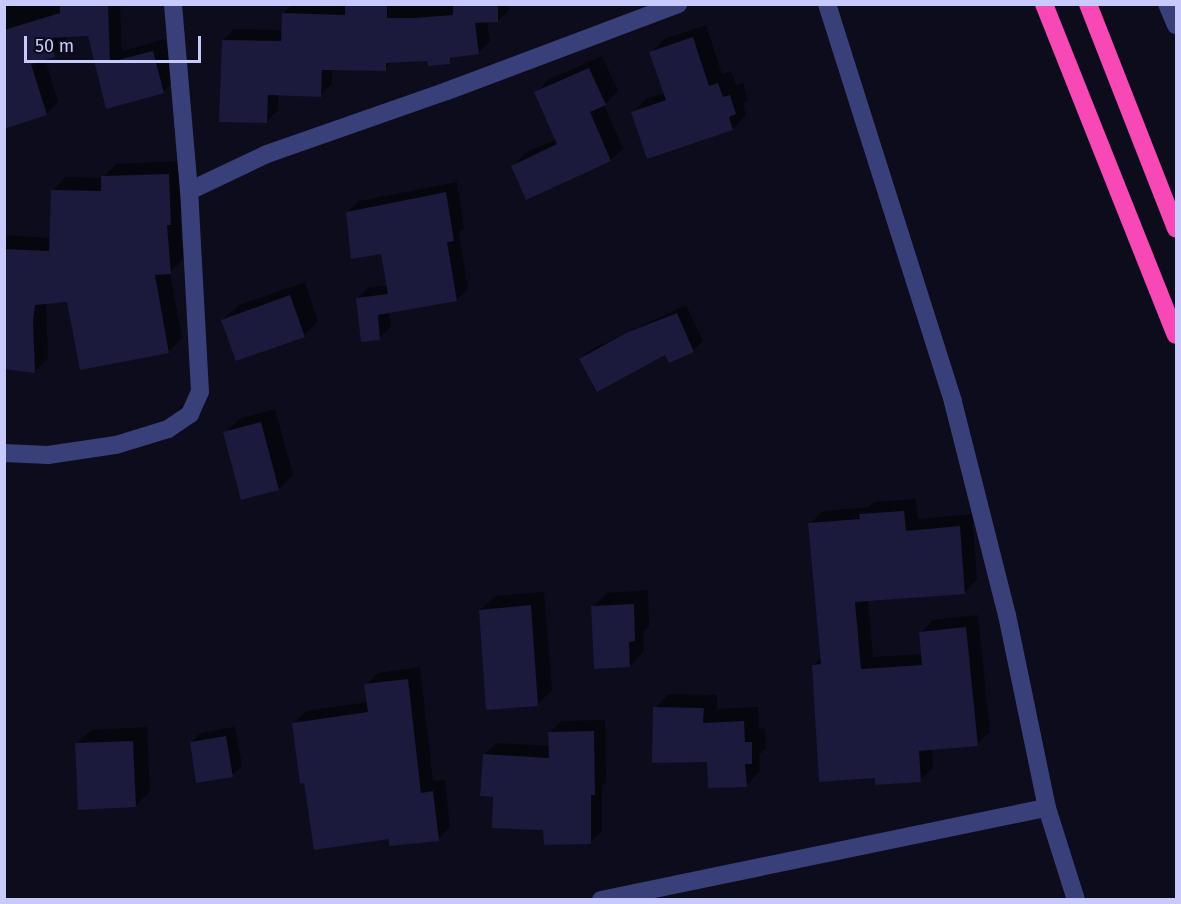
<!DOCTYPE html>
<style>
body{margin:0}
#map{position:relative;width:1181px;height:904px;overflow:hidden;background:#0c0c1c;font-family:"Fira Sans",sans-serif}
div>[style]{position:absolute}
.shadow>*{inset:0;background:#0007}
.building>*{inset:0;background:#1b193c}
.minor>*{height:18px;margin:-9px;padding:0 9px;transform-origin:9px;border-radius:9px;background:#383f79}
.highway>*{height:18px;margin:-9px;padding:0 9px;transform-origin:9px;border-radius:9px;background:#f848b6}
span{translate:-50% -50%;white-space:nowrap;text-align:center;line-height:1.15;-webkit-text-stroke:6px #0c0c1c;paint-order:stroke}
.frame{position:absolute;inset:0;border:6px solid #c8cafd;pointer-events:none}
.scale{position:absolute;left:24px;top:36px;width:177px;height:27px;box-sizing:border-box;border:3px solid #c8cafd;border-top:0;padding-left:8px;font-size:18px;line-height:21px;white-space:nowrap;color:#c8cafd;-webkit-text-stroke:4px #0c0c1c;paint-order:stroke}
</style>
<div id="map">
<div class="shadow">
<div style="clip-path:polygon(4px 4px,120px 4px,122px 51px,165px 39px,175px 79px,163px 92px,107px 107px,89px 35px,65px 36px,67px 43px,54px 55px,45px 58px,58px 102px,46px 114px,4px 127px)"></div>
<div style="clip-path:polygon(292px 4px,513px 4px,509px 5px,509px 10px,498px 21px,487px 21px,490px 41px,478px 53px,456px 55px,449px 62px,429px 60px,393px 61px,385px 69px,332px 69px,332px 84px,320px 95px,278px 94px,278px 110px,266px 122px,223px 40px,234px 29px,283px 30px,284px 13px)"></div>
<div style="clip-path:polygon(706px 25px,722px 74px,731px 71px,736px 85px,743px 83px,748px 100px,743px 105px,746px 115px,733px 129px,648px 157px,633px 112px,646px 99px,665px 93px,651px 52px,664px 39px)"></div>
<div style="clip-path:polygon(602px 56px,618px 91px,604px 105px,623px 148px,611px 160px,513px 166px,525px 153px,557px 139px,536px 93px,548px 80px)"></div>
<div style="clip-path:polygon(182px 161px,183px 210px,180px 214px,183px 259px,170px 273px,182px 338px,168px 352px,68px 300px,46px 302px,48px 358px,34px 372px,4px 368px,4px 235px,51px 238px,53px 190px,66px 177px,102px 178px,116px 164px)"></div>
<div style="clip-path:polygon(457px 182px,464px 228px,459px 234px,468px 289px,457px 300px,389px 311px,391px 327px,379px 338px,358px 298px,369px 287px,388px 285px,383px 252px,347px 212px,359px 201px)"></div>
<div style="clip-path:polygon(305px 282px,318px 321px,304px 335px,223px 320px,237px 306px)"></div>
<div style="clip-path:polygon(686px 305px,703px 341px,693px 351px,581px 359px,590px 350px)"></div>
<div style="clip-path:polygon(275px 409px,293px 475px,279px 489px,225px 433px,239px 419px)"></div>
<div style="clip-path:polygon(916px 499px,918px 519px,972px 514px,977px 579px,965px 592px,868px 600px,873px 657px,923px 654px,921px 633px,933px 620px,978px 615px,990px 732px,977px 744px,932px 748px,933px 768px,920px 780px,876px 777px,813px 665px,822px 657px,810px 524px,823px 511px,869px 507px,874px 502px)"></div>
<div style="clip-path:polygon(648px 590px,649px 626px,643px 632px,644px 651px,630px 666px,593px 607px,607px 593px)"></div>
<div style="clip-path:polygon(544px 592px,552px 690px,537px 705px,480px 610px,495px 596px)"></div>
<div style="clip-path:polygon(420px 667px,433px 781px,445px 780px,450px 827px,438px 839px,390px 837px,305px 781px,294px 723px,306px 711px,368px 702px,366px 685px,378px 673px)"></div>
<div style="clip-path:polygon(669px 694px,717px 695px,717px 709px,758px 707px,759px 729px,765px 728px,766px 748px,759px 755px,760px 771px,746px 785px,709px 760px,655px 708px)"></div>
<div style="clip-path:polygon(605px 720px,606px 782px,602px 786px,602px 831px,591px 842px,545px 829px,495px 795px,484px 755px,496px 743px,550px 746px,550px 732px,561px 721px)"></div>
<div style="clip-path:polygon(147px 727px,150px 792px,135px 806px,76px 744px,91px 730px)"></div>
<div style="clip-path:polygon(235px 727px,242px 766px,232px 775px,191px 742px,201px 733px)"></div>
</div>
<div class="building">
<div style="clip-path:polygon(60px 4px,108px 4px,110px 62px,153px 51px,164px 93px,106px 109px,88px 36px,50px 38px,55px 57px,31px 64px,47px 115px,4px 129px,4px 30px,60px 13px)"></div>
<div style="clip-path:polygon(345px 4px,387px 4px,387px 18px,413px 18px,453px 15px,453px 4px,498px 4px,498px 22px,475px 23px,479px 54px,450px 58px,450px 64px,428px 66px,427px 61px,386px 63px,386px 71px,322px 70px,321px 97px,268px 95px,267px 123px,219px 122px,222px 40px,281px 41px,282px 13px,345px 15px)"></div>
<div style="clip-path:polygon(693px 37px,709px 86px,718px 83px,723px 97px,730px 95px,736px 114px,729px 117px,733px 130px,647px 159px,631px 112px,666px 100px,649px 52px)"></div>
<div style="clip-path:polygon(589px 68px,606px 105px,590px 112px,611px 161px,526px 200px,511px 166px,557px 144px,534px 92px)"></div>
<div style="clip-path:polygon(169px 174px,171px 225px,167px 225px,171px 274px,155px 275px,169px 353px,80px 370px,67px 302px,35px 305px,33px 321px,35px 373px,4px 369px,4px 249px,49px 251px,51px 190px,101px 191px,101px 176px)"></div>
<div style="clip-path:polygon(446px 192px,454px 241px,447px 242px,457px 301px,378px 315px,380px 340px,361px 342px,356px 298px,388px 294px,381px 254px,351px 259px,346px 212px)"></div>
<div style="clip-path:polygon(290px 295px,305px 337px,236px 361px,221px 320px)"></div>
<div style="clip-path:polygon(677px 313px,694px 352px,669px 363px,665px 355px,597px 392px,579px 359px,626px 333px)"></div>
<div style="clip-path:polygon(261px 422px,279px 490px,241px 500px,223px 432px)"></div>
<div style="clip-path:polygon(904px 511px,906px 531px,960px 526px,965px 594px,855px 602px,861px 669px,922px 665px,919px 632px,966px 627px,978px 746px,919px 751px,921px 782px,875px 785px,875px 778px,819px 782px,812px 665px,821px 664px,808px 523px,860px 519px,859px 514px)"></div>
<div style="clip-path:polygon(634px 604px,635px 641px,629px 642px,630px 667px,594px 669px,591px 606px)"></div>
<div style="clip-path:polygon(531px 605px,538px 706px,486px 710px,479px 610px)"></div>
<div style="clip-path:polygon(408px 679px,421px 793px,433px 791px,439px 841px,389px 846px,389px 839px,314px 850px,304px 783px,300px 784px,292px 723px,368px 712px,364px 684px)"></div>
<div style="clip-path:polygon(653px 707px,704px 708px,703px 723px,744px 721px,745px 742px,752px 742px,752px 764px,745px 764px,747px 787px,708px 788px,707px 762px,652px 763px)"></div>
<div style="clip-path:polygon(594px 731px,595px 795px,591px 795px,591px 844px,544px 845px,543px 830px,492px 828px,493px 797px,480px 796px,483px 754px,549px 758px,548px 732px)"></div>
<div style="clip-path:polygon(226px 736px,233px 777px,196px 783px,190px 742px)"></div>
<div style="clip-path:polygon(133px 741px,136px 807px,78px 810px,75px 743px)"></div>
</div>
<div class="minor">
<div style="left:827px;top:4px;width:417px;rotate:72.4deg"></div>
<div style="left:953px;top:402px;width:220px;rotate:75.8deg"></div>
<div style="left:1007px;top:615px;width:197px;rotate:78.3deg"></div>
<div style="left:1047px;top:808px;width:96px;rotate:72.5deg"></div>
<div style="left:1167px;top:4px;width:23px;rotate:67deg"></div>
<div style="left:189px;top:191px;width:86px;rotate:-25.4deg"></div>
<div style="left:267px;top:154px;width:191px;rotate:-19.3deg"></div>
<div style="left:447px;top:91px;width:247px;rotate:-20.6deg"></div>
<div style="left:4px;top:453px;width:44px;rotate:2.6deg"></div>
<div style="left:48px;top:455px;width:69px;rotate:-8.4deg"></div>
<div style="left:116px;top:445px;width:54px;rotate:-17.1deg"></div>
<div style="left:168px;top:429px;width:27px;rotate:-34deg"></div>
<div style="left:190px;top:414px;width:24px;rotate:-66deg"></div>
<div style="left:200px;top:392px;width:201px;rotate:-93.1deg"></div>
<div style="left:189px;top:191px;width:188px;rotate:-94.9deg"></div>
<div style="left:601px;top:900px;width:455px;rotate:-11.7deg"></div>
</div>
<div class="highway">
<div style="left:1044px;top:4px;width:356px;rotate:68.3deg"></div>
<div style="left:1088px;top:4px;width:241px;rotate:68.6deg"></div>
</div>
<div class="frame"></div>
<div class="scale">50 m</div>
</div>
